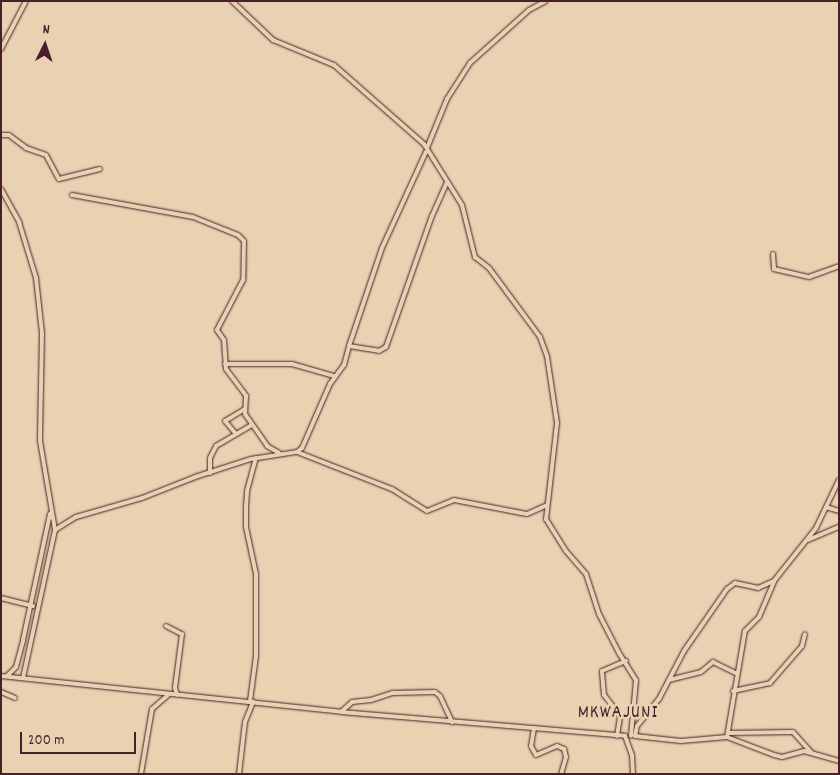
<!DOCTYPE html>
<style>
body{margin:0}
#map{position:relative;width:840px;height:775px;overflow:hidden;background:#e9d2b2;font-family:Dekko,sans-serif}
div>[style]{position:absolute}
.roads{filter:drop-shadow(0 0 1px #4a1f2b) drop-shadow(0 0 1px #4a1f2b)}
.minor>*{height:4px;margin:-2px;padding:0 2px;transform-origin:2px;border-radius:2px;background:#e9d2b2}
span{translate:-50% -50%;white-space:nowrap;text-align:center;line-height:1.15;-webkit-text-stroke:5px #e9d2b2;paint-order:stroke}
.quarter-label{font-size:19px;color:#4a1f2b;letter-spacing:1px}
.frame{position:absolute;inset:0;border:2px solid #4a1f2b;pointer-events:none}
.north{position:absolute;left:20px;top:20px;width:50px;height:50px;-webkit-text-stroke:4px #e9d2b2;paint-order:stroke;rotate:4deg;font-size:14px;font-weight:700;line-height:20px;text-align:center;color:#4a1f2b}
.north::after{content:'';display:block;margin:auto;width:18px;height:22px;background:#4a1f2b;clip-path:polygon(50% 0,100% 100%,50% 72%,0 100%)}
.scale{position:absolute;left:20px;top:732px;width:116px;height:22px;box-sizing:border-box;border:2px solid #4a1f2b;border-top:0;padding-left:6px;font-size:15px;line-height:18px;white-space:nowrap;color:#4a1f2b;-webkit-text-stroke:4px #e9d2b2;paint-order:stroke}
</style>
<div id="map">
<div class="roads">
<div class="minor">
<div style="left:232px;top:1px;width:57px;rotate:43.6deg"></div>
<div style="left:273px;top:40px;width:66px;rotate:22.3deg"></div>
<div style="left:334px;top:65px;width:120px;rotate:41.3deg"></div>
<div style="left:424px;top:144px;width:72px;rotate:58.1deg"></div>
<div style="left:462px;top:205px;width:54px;rotate:76deg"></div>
<div style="left:475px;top:257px;width:18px;rotate:38deg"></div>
<div style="left:489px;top:268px;width:86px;rotate:53.5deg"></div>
<div style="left:540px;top:337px;width:20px;rotate:70deg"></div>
<div style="left:547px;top:356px;width:68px;rotate:81.5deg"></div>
<div style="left:557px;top:423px;width:97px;rotate:96.5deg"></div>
<div style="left:546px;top:519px;width:38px;rotate:58deg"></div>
<div style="left:566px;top:551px;width:30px;rotate:49deg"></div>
<div style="left:586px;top:574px;width:42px;rotate:72deg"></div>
<div style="left:599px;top:614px;width:44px;rotate:62.9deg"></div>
<div style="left:619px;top:653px;width:32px;rotate:58deg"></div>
<div style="left:636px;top:680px;width:56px;rotate:95.1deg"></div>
<div style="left:1px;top:49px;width:54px;rotate:-62.5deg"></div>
<div style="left:1px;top:135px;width:8px"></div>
<div style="left:9px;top:135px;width:21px;rotate:37deg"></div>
<div style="left:26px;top:148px;width:21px;rotate:19deg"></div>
<div style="left:46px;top:155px;width:27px;rotate:62deg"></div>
<div style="left:59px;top:179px;width:42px;rotate:-13.7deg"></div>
<div style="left:427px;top:148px;width:53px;rotate:-67.8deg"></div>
<div style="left:447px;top:99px;width:43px;rotate:-57.4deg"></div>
<div style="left:470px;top:63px;width:79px;rotate:-41.9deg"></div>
<div style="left:529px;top:10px;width:19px;rotate:-28deg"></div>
<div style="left:1px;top:189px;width:38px;rotate:61deg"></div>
<div style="left:19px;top:222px;width:59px;rotate:73.1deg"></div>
<div style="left:36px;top:278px;width:55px;rotate:83.8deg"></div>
<div style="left:42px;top:333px;width:108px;rotate:91.1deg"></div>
<div style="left:40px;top:441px;width:90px;rotate:80.4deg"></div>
<div style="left:55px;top:530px;width:151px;rotate:102.2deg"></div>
<div style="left:72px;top:195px;width:123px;rotate:10.3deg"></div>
<div style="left:193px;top:217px;width:48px;rotate:21.8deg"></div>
<div style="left:238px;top:235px;width:8px;rotate:45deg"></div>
<div style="left:244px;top:241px;width:39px;rotate:91deg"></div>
<div style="left:243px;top:280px;width:56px;rotate:117.5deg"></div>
<div style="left:217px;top:330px;width:12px;rotate:55deg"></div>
<div style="left:224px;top:340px;width:29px;rotate:86deg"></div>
<div style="left:226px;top:369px;width:34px;rotate:53deg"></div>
<div style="left:246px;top:396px;width:18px;rotate:93deg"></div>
<div style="left:245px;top:414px;width:39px;rotate:55deg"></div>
<div style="left:267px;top:446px;width:14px;rotate:30deg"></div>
<div style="left:773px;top:254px;width:15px;rotate:86deg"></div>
<div style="left:774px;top:269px;width:36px;rotate:13deg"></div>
<div style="left:809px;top:277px;width:32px;rotate:-20deg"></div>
<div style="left:349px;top:346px;width:103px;rotate:-71.4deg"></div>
<div style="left:382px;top:248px;width:106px;rotate:-65.4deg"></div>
<div style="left:225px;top:364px;width:67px"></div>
<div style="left:292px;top:364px;width:44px;rotate:15.9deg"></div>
<div style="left:236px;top:434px;width:17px;rotate:-130deg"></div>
<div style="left:225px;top:421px;width:23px;rotate:-31deg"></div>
<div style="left:297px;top:452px;width:102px;rotate:21.3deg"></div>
<div style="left:392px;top:489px;width:41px;rotate:32.2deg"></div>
<div style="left:427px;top:511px;width:29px;rotate:-22deg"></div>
<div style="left:454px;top:500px;width:74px;rotate:10.9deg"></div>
<div style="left:527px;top:514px;width:22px;rotate:-24deg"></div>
<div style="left:210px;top:473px;width:15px;rotate:-90deg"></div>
<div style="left:210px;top:458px;width:13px;rotate:-63deg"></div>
<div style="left:216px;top:446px;width:42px;rotate:-30.3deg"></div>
<div style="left:826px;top:507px;width:14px;rotate:17deg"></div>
<div style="left:55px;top:530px;width:25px;rotate:-32deg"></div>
<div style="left:76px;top:517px;width:69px;rotate:-16.1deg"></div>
<div style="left:142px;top:498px;width:57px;rotate:-21.6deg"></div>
<div style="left:195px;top:477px;width:59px;rotate:-17.8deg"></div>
<div style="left:251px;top:459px;width:47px;rotate:-8.7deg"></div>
<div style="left:297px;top:452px;width:6px;rotate:-39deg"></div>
<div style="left:302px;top:448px;width:70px;rotate:-66.4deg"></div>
<div style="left:330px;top:384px;width:24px;rotate:-54deg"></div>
<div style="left:344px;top:365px;width:20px;rotate:-75deg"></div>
<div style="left:349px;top:346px;width:30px;rotate:9deg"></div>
<div style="left:379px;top:351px;width:8px;rotate:-30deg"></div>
<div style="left:386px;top:347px;width:139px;rotate:-70.7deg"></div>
<div style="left:432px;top:216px;width:36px;rotate:-66deg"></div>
<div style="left:808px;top:540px;width:34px;rotate:-23deg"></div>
<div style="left:1px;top:598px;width:33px;rotate:14deg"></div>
<div style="left:166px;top:626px;width:18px;rotate:27deg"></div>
<div style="left:182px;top:634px;width:54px;rotate:97.4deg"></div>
<div style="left:175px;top:688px;width:7px;rotate:74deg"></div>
<div style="left:1px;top:676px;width:342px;rotate:6deg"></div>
<div style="left:341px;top:712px;width:285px;rotate:4.8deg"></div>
<div style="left:625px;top:736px;width:20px;rotate:70deg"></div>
<div style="left:632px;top:755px;width:19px;rotate:87deg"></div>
<div style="left:7px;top:676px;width:13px;rotate:-45deg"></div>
<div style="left:16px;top:667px;width:28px;rotate:-75deg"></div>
<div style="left:23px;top:640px;width:129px;rotate:-77.9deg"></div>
<div style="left:669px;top:680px;width:33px;rotate:-14deg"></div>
<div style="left:701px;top:672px;width:16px;rotate:-40deg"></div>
<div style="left:713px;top:662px;width:25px;rotate:26deg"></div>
<div style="left:733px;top:691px;width:38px;rotate:-12deg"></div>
<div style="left:770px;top:683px;width:49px;rotate:-49.1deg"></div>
<div style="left:802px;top:646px;width:12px;rotate:-76deg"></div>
<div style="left:1px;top:692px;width:15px;rotate:23deg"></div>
<div style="left:250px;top:701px;width:45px;rotate:-82.4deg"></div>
<div style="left:256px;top:656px;width:82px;rotate:-90deg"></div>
<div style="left:256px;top:574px;width:48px;rotate:-102deg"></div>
<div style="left:246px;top:527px;width:20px;rotate:-90deg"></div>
<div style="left:246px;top:507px;width:16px;rotate:-86deg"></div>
<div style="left:247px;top:491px;width:34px;rotate:-75deg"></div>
<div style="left:341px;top:712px;width:15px;rotate:-42deg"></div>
<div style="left:352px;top:702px;width:19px;rotate:-6deg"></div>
<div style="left:371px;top:700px;width:23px;rotate:-18deg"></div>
<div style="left:393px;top:693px;width:42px;rotate:-1.4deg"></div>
<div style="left:435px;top:692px;width:6px;rotate:39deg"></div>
<div style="left:440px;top:696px;width:29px;rotate:65deg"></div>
<div style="left:534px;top:728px;width:18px;rotate:99deg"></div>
<div style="left:531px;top:746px;width:10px;rotate:61deg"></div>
<div style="left:536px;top:755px;width:23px;rotate:-23deg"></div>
<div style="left:557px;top:746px;width:8px;rotate:23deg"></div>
<div style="left:564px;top:749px;width:8px;rotate:76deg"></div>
<div style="left:566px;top:757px;width:18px;rotate:106deg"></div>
<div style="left:728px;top:733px;width:65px;rotate:-0.9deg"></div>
<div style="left:793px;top:732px;width:27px;rotate:48deg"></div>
<div style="left:617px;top:736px;width:20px;rotate:-81deg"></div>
<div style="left:620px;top:716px;width:26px;rotate:-127deg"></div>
<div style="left:604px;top:695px;width:24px;rotate:-95deg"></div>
<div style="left:602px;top:671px;width:26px;rotate:-23deg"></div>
<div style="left:635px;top:736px;width:10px;rotate:-79deg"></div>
<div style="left:637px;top:726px;width:35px;rotate:-51deg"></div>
<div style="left:659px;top:699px;width:54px;rotate:-62.5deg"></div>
<div style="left:684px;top:651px;width:75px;rotate:-55.3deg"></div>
<div style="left:727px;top:589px;width:10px;rotate:-37deg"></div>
<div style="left:735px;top:583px;width:24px;rotate:12deg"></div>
<div style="left:758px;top:588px;width:17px;rotate:-24deg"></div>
<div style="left:635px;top:736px;width:46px;rotate:6.2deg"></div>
<div style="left:681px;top:741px;width:46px;rotate:-5deg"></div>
<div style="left:727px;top:737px;width:50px;rotate:21deg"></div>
<div style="left:774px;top:755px;width:8px;rotate:14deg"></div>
<div style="left:782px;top:757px;width:23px;rotate:-15deg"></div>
<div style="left:804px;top:751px;width:36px;rotate:16deg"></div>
<div style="left:727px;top:737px;width:108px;rotate:-80.4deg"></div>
<div style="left:745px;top:631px;width:20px;rotate:-45deg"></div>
<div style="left:759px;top:617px;width:39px;rotate:-67deg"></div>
<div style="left:774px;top:581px;width:68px;rotate:-51.6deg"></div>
<div style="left:816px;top:528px;width:53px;rotate:-64.4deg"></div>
<div style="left:141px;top:774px;width:66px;rotate:-80.4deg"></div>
<div style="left:152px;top:709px;width:21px;rotate:-41deg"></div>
<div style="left:239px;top:774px;width:52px;rotate:-83.4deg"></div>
<div style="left:245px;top:722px;width:22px;rotate:-68deg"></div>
</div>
</div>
<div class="quarter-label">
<span style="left:618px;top:714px">MKWAJUNI</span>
</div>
<div class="frame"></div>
<div class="north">N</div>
<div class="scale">200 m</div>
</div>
